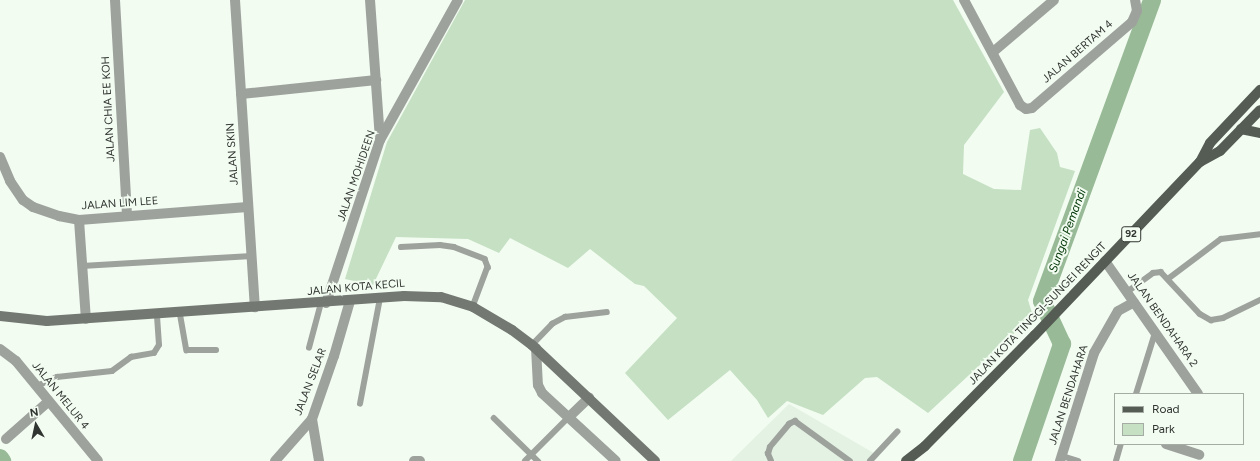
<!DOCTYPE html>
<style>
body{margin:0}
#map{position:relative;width:1260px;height:461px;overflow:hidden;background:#f2fcf1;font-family:Figtree,sans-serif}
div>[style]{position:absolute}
.built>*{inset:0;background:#e3f2e2}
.green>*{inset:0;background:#c5e0c3}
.river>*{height:18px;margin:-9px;padding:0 9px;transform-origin:9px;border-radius:9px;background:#98ba97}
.lane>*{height:5.5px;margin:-2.75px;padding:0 2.75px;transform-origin:2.75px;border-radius:2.75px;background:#9ea29d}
.street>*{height:10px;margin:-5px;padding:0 5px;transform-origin:5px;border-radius:5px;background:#9ea29d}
.secondary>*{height:10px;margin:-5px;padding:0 5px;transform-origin:5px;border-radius:5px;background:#737972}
.primary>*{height:10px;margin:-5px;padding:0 5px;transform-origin:5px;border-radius:5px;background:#555c54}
span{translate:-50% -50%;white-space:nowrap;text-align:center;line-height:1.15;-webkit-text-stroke:4px #f2fcf1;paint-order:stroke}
.shield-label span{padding:1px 3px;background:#f2fcf1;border:1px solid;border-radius:3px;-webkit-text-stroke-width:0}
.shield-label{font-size:10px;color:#313531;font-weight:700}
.street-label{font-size:11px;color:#313531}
.water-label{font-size:12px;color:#013505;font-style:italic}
.legend{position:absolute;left:1114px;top:393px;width:130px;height:52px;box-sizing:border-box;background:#f2fcf1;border:1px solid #a5aca4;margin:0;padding:5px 7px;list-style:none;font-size:12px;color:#313531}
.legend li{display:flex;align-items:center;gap:8px;height:20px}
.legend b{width:20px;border:1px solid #a5aca4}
.north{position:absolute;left:16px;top:405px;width:40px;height:40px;-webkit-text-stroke:3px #f2fcf1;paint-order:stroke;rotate:351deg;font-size:11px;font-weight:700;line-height:16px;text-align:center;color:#313531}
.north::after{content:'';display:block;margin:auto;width:14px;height:18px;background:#313531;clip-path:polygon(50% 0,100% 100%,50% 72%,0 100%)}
</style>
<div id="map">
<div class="built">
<div style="clip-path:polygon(789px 404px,879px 456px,874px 461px,731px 461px)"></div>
</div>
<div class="green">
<div style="clip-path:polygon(465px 0,953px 0,1004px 92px,964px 145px,963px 174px,994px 189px,1021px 190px,1030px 130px,1040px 128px,1057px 153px,1060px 167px,1075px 171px,1028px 300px,1033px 316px,928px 413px,877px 377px,865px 378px,823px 415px,787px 401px,768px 418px,757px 400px,730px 370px,668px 420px,625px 373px,677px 318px,644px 286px,635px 284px,590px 249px,568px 268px,510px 238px,499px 253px,468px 239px,396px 237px,373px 285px,345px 279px,387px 142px)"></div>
</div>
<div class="river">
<div style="left:0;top:458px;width:4px;rotate:56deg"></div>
<div style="left:1022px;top:461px;width:124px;rotate:-71.1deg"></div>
<div style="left:1062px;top:344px;width:47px;rotate:-114.9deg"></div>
<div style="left:1042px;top:301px;width:320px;rotate:-69.9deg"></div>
</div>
<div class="lane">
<div style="left:401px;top:247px;width:39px;rotate:-3deg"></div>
<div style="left:440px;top:245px;width:14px;rotate:8deg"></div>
<div style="left:454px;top:247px;width:33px;rotate:21deg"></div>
<div style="left:485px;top:259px;width:9px;rotate:69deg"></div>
<div style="left:488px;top:267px;width:43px;rotate:110.6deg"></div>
<div style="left:82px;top:266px;width:170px;rotate:-3.4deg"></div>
<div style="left:1168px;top:279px;width:66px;rotate:-37deg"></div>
<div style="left:1221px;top:239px;width:39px;rotate:-7deg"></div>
<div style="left:1127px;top:292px;width:32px;rotate:-36deg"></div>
<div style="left:1153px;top:273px;width:8px;rotate:-7deg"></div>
<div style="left:1161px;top:272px;width:57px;rotate:47.1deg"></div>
<div style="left:1200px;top:314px;width:13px;rotate:29deg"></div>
<div style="left:1211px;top:320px;width:12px;rotate:-9deg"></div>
<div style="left:1223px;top:318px;width:41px;rotate:-25.9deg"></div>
<div style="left:180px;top:312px;width:39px;rotate:80deg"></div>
<div style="left:187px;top:350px;width:29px"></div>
<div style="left:532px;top:345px;width:29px;rotate:-46deg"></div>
<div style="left:552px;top:324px;width:15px;rotate:-28deg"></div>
<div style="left:565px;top:317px;width:42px;rotate:-6.8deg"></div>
<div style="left:309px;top:348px;width:47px;rotate:-75.1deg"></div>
<div style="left:37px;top:386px;width:22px;rotate:-24deg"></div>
<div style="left:57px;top:377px;width:55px;rotate:-6.2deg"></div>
<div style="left:112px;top:371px;width:24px;rotate:-36deg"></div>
<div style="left:131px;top:357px;width:23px;rotate:-10deg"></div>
<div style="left:154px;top:353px;width:9px;rotate:-58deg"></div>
<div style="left:159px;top:345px;width:31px;rotate:-94deg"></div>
<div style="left:1136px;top:394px;width:64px;rotate:-72.7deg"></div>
<div style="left:360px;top:404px;width:108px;rotate:-79.3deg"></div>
<div style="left:494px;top:418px;width:62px;rotate:44.3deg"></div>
<div style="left:1062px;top:456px;width:17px;rotate:17deg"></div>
<div style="left:525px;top:461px;width:62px;rotate:-45deg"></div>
<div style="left:771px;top:461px;width:8px;rotate:-113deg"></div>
<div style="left:768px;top:454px;width:7px;rotate:-74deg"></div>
<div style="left:770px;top:447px;width:30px;rotate:-50deg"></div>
<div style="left:789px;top:424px;width:7px;rotate:-27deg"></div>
<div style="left:795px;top:421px;width:68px;rotate:36deg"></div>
<div style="left:870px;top:461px;width:40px;rotate:-47deg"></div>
<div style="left:1116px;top:461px;width:18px;rotate:-74deg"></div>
</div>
<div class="street">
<div style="left:115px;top:0;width:216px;rotate:86.8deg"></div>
<div style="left:235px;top:0;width:308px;rotate:86.3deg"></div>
<div style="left:370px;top:0;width:140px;rotate:85.9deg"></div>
<div style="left:964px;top:0;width:119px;rotate:61.9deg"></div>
<div style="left:1020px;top:105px;width:7px;rotate:34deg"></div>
<div style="left:1026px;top:109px;width:6px;rotate:-9deg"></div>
<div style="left:1032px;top:108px;width:132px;rotate:-40.7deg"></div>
<div style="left:1132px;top:22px;width:12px;rotate:-66deg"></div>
<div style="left:1137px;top:11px;width:11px;rotate:-100deg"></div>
<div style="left:993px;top:52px;width:80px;rotate:-40.4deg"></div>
<div style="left:241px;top:94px;width:136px;rotate:-5.9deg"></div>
<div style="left:0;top:157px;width:26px;rotate:67deg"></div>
<div style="left:10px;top:181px;width:23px;rotate:56deg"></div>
<div style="left:23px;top:200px;width:12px;rotate:35deg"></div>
<div style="left:33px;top:207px;width:28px;rotate:19deg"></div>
<div style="left:59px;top:216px;width:20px;rotate:11deg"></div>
<div style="left:79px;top:220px;width:169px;rotate:-4.4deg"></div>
<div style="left:79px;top:220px;width:99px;rotate:86deg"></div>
<div style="left:1105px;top:261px;width:162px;rotate:55deg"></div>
<div style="left:326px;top:303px;width:172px;rotate:-71.7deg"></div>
<div style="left:380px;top:140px;width:160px;rotate:-60.9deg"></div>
<div style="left:536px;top:348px;width:37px;rotate:87deg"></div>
<div style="left:538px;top:385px;width:9px;rotate:63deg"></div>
<div style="left:542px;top:393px;width:100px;rotate:42.6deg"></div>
<div style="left:0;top:349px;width:20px;rotate:37deg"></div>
<div style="left:16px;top:361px;width:129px;rotate:50.6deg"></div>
<div style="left:569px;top:417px;width:28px;rotate:-44deg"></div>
<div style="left:312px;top:419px;width:43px;rotate:80.5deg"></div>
<div style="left:6px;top:439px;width:57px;rotate:-41.5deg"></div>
<div style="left:1166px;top:444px;width:35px;rotate:18deg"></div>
<div style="left:275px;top:461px;width:56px;rotate:-48.6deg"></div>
<div style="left:312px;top:419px;width:67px;rotate:-70.8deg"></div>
<div style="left:334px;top:356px;width:57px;rotate:-73.8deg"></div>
<div style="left:414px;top:461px;width:6px"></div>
<div style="left:1060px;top:461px;width:113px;rotate:-72.5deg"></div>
<div style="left:1094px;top:353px;width:48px;rotate:-60.3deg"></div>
<div style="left:1118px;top:311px;width:18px;rotate:-29deg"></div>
</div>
<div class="secondary">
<div style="left:0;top:316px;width:47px;rotate:6.1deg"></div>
<div style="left:47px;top:321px;width:358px;rotate:-4deg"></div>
<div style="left:404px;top:296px;width:37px;rotate:2deg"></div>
<div style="left:441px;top:297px;width:34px;rotate:17deg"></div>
<div style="left:473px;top:307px;width:45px;rotate:30.5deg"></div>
<div style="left:512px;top:330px;width:25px;rotate:37deg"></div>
<div style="left:532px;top:345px;width:169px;rotate:43.3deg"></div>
</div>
<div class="primary">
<div style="left:1241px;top:129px;width:19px;rotate:12deg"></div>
<div style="left:1200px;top:162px;width:23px;rotate:-29deg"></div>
<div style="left:1220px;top:151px;width:57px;rotate:-45.7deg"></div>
<div style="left:906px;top:461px;width:24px;rotate:-38deg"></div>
<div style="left:925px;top:446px;width:156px;rotate:-45.3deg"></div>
<div style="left:1035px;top:335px;width:239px;rotate:-46.4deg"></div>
<div style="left:1200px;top:162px;width:21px;rotate:-62deg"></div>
<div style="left:1210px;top:143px;width:73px;rotate:-46.7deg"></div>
</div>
<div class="shield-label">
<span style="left:1131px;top:234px">92</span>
</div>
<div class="street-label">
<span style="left:1078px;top:52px;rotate:-41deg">JALAN BERTAM 4</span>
<span style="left:109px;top:109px;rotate:-93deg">JALAN CHIA EE KOH</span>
<span style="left:233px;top:154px;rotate:-94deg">JALAN SKIN</span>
<span style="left:357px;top:176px;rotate:-71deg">JALAN MOHIDEEN</span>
<span style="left:120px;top:204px;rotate:-4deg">JALAN LIM LEE</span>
<span style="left:356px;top:288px;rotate:-5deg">JALAN KOTA KECIL</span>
<span style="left:1038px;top:314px;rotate:-46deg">JALAN KOTA TINGGI-SUNGEI RENGIT</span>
<span style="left:1162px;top:320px;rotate:55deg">JALAN BENDAHARA 2</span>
<span style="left:311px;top:382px;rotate:-69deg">JALAN SELAR</span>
<span style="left:1069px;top:395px;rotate:-72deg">JALAN BENDAHARA</span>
<span style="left:60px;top:396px;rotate:51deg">JALAN MELUR 4</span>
</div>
<div class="water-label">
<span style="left:1068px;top:231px;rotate:-70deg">Sungai Pemandi</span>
</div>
<ul class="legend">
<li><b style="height:5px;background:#555c54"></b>Road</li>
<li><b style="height:11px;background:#c5e0c3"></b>Park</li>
</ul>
<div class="north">N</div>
</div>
